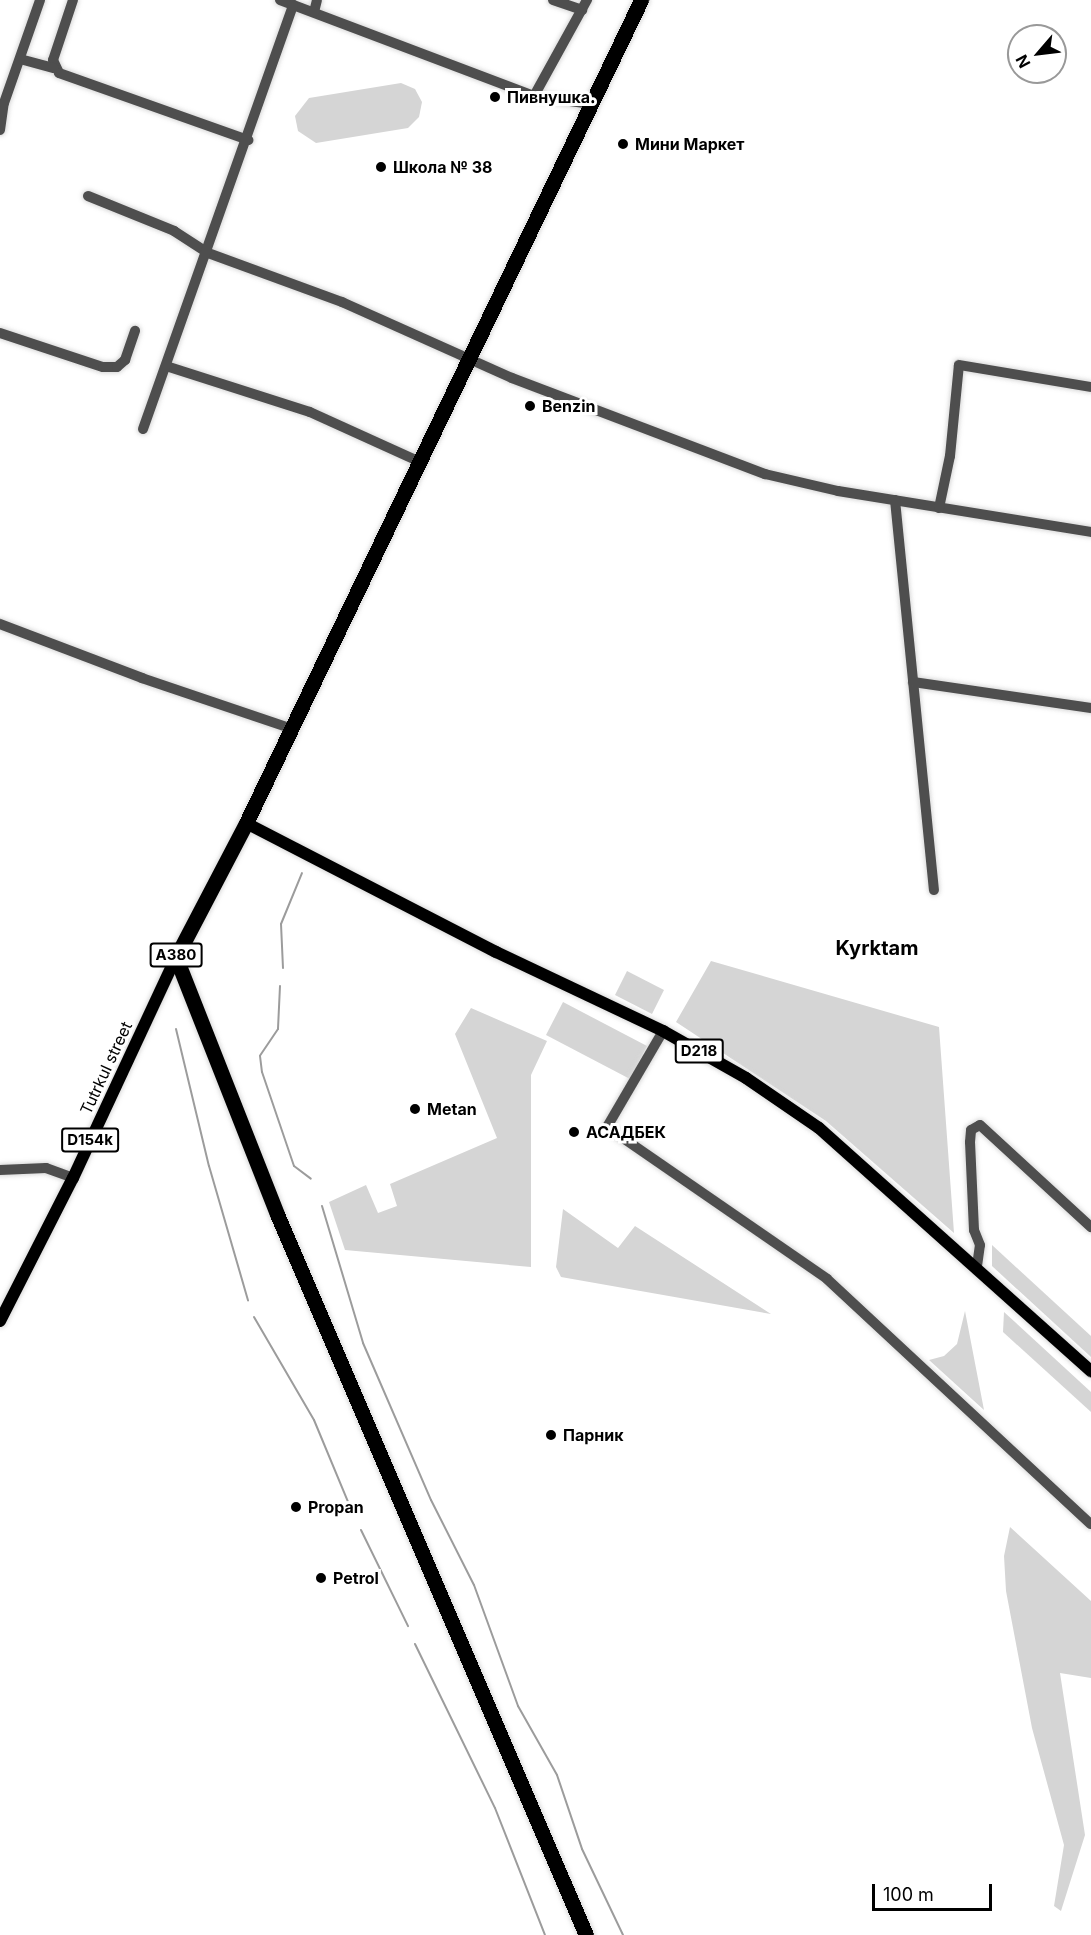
<!DOCTYPE html>
<meta charset="utf-8">
<style>
body{margin:0}
#map{position:relative;width:1091px;height:1935px;overflow:hidden;background:#fff;font-family:Inter,sans-serif}
div>[style]{position:absolute}
.green>*{inset:0;background:#d5d5d5}
.stream>*{height:2px;margin:-1px;padding:0 1px;transform-origin:1px;border-radius:1px;background:#9c9c9c}
.roads{filter:drop-shadow(0 0 2px #dbdbdb) drop-shadow(0 0 2px #dbdbdb)}
.minor>*{height:10px;margin:-5px;padding:0 5px;transform-origin:5px;border-radius:5px;background:#4e4e4e}
.major>*{height:12px;margin:-6px;padding:0 6px;transform-origin:6px;border-radius:6px;background:#000}
.highway>*{height:15px;margin:-7.5px;padding:0 7.5px;transform-origin:7.5px;border-radius:7.5px;background:#000}
.dots>*{width:16px;height:16px;translate:-50% -50%;box-sizing:border-box;border:3px solid #fff;border-radius:50%}
span{translate:-50% -50%;white-space:nowrap;text-align:center;line-height:1.15;-webkit-text-stroke:6px #fff;paint-order:stroke}
.shield-label span{padding:2px 4px;background:#fff;border:2px solid;border-radius:4px;-webkit-text-stroke-width:0}
.shield-label{font-size:15px;color:#000;font-weight:700}
.poi-label{font-size:16px;color:#000;font-weight:700}
.left{translate:0 -50%;text-align:left}
.street-label{font-size:16px;color:#000}
.quarter-label{font-size:20px;color:#000;font-weight:700}
.north{position:absolute;left:1007px;top:24px;width:60px;height:60px;box-sizing:border-box;background:#fff;border:2px solid #999;border-radius:50%;rotate:242deg;font-size:16px;font-weight:700;line-height:24px;text-align:center;color:#000}
.north::after{content:'';display:block;margin:auto;width:21px;height:27px;background:#000;clip-path:polygon(50% 0,100% 100%,50% 72%,0 100%)}
.scale{position:absolute;left:872px;top:1884px;width:120px;height:27px;box-sizing:border-box;border:3px solid #000;border-top:0;padding-left:8px;font-size:18px;line-height:21px;white-space:nowrap;color:#000;-webkit-text-stroke:4px #fff;paint-order:stroke}
</style>
<div id="map">
<div class="green">
<div style="clip-path:polygon(401px 83px,415px 89px,422px 102px,419px 117px,408px 128px,316px 143px,298px 131px,295px 116px,309px 98px)"></div>
<div style="clip-path:polygon(711px 961px,939px 1027px,954px 1233px,826px 1121px,676px 1022px)"></div>
<div style="clip-path:polygon(627px 971px,664px 990px,652px 1014px,615px 995px)"></div>
<div style="clip-path:polygon(563px 1002px,647px 1046px,630px 1079px,546px 1035px)"></div>
<div style="clip-path:polygon(471px 1008px,547px 1041px,531px 1075px,531px 1267px,345px 1250px,329px 1202px,366px 1185px,378px 1213px,397px 1206px,390px 1184px,497px 1138px,455px 1034px)"></div>
<div style="clip-path:polygon(563px 1209px,618px 1248px,635px 1226px,771px 1314px,561px 1277px,556px 1267px)"></div>
<div style="clip-path:polygon(992px 1245px,1091px 1336px,1091px 1357px,992px 1266px)"></div>
<div style="clip-path:polygon(965px 1311px,984px 1410px,929px 1360px,944px 1356px,957px 1344px)"></div>
<div style="clip-path:polygon(1004px 1312px,1091px 1392px,1091px 1412px,1003px 1332px)"></div>
<div style="clip-path:polygon(1010px 1527px,1091px 1601px,1091px 1678px,1060px 1673px,1085px 1835px,1061px 1911px,1054px 1906px,1064px 1845px,1032px 1728px,1006px 1591px,1004px 1556px)"></div>
</div>
<div class="stream">
<div style="left:283px;top:968px;width:44px;rotate:-92.6deg"></div>
<div style="left:281px;top:924px;width:55px;rotate:-67.6deg"></div>
<div style="left:280px;top:986px;width:43px;rotate:92.7deg"></div>
<div style="left:278px;top:1029px;width:32px;rotate:124deg"></div>
<div style="left:260px;top:1056px;width:16px;rotate:83deg"></div>
<div style="left:262px;top:1072px;width:99px;rotate:71.2deg"></div>
<div style="left:294px;top:1166px;width:21px;rotate:37deg"></div>
<div style="left:176px;top:1029px;width:141px;rotate:76.5deg"></div>
<div style="left:209px;top:1166px;width:140px;rotate:73.8deg"></div>
<div style="left:322px;top:1206px;width:143px;rotate:73.3deg"></div>
<div style="left:363px;top:1343px;width:171px;rotate:66.6deg"></div>
<div style="left:431px;top:1500px;width:95px;rotate:63.2deg"></div>
<div style="left:474px;top:1585px;width:129px;rotate:70deg"></div>
<div style="left:518px;top:1706px;width:79px;rotate:60.5deg"></div>
<div style="left:557px;top:1775px;width:78px;rotate:71.3deg"></div>
<div style="left:582px;top:1849px;width:95px;rotate:64.5deg"></div>
<div style="left:254px;top:1317px;width:119px;rotate:59.8deg"></div>
<div style="left:314px;top:1420px;width:91px;rotate:67.4deg"></div>
<div style="left:361px;top:1530px;width:107px;rotate:63.9deg"></div>
<div style="left:415px;top:1644px;width:182px;rotate:64deg"></div>
<div style="left:495px;top:1808px;width:136px;rotate:68.5deg"></div>
</div>
<div class="roads">
<div class="minor">
<div style="left:73px;top:0;width:63px;rotate:108.4deg"></div>
<div style="left:53px;top:60px;width:14px;rotate:65deg"></div>
<div style="left:59px;top:73px;width:201px;rotate:19.5deg"></div>
<div style="left:280px;top:0;width:272px;rotate:20.7deg"></div>
<div style="left:534px;top:96px;width:58px;rotate:8deg"></div>
<div style="left:553px;top:0;width:31px;rotate:19deg"></div>
<div style="left:314px;top:12px;width:12px;rotate:-76deg"></div>
<div style="left:20px;top:59px;width:35px;rotate:15deg"></div>
<div style="left:534px;top:96px;width:110px;rotate:-61.1deg"></div>
<div style="left:0;top:130px;width:27px;rotate:-82deg"></div>
<div style="left:4px;top:103px;width:109px;rotate:-70.7deg"></div>
<div style="left:88px;top:196px;width:93px;rotate:22.1deg"></div>
<div style="left:174px;top:231px;width:40px;rotate:32.9deg"></div>
<div style="left:208px;top:253px;width:143px;rotate:20.1deg"></div>
<div style="left:342px;top:302px;width:186px;rotate:24.1deg"></div>
<div style="left:512px;top:378px;width:271px;rotate:20.8deg"></div>
<div style="left:765px;top:474px;width:75px;rotate:13.1deg"></div>
<div style="left:838px;top:491px;width:256px;rotate:9.2deg"></div>
<div style="left:0;top:333px;width:108px;rotate:18.3deg"></div>
<div style="left:103px;top:367px;width:14px"></div>
<div style="left:117px;top:367px;width:11px;rotate:-41deg"></div>
<div style="left:125px;top:360px;width:31px;rotate:-71deg"></div>
<div style="left:166px;top:366px;width:151px;rotate:17.7deg"></div>
<div style="left:310px;top:412px;width:119px;rotate:24.4deg"></div>
<div style="left:143px;top:429px;width:450px;rotate:-70.5deg"></div>
<div style="left:895px;top:500px;width:392px;rotate:84.3deg"></div>
<div style="left:939px;top:508px;width:53px;rotate:-78.1deg"></div>
<div style="left:950px;top:456px;width:91px;rotate:-84.4deg"></div>
<div style="left:959px;top:365px;width:134px;rotate:9.5deg"></div>
<div style="left:0;top:624px;width:152px;rotate:20.8deg"></div>
<div style="left:142px;top:678px;width:156px;rotate:18.7deg"></div>
<div style="left:913px;top:682px;width:180px;rotate:8.3deg"></div>
<div style="left:663px;top:1031px;width:111px;rotate:120.3deg"></div>
<div style="left:607px;top:1127px;width:267px;rotate:34.6deg"></div>
<div style="left:827px;top:1279px;width:360px;rotate:42.9deg"></div>
<div style="left:0;top:1170px;width:46px;rotate:-2.5deg"></div>
<div style="left:46px;top:1168px;width:29px;rotate:20deg"></div>
<div style="left:977px;top:1266px;width:21px;rotate:-82deg"></div>
<div style="left:980px;top:1245px;width:16px;rotate:-112deg"></div>
<div style="left:974px;top:1230px;width:88px;rotate:-92.6deg"></div>
<div style="left:970px;top:1142px;width:12px;rotate:-85deg"></div>
<div style="left:971px;top:1130px;width:10px;rotate:-29deg"></div>
<div style="left:980px;top:1125px;width:151px;rotate:42.6deg"></div>
</div>
<div class="major">
<div style="left:246px;top:823px;width:281px;rotate:27.3deg"></div>
<div style="left:496px;top:952px;width:185px;rotate:25.3deg"></div>
<div style="left:663px;top:1031px;width:95px;rotate:29.5deg"></div>
<div style="left:746px;top:1078px;width:88px;rotate:34.4deg"></div>
<div style="left:819px;top:1128px;width:365px;rotate:41.8deg"></div>
<div style="left:0;top:1321px;width:161px;rotate:-63deg"></div>
<div style="left:73px;top:1178px;width:244px;rotate:-65deg"></div>
</div>
<div class="highway">
<div style="left:586px;top:1935px;width:784px;rotate:-113.2deg"></div>
<div style="left:277px;top:1214px;width:276px;rotate:-111.5deg"></div>
<div style="left:176px;top:957px;width:151px;rotate:-62.4deg"></div>
<div style="left:246px;top:823px;width:913px;rotate:-64.36deg"></div>
</div>
</div>
<div class="dots">
<div style="left:495px;top:97px;background:#000"></div>
<div style="left:623px;top:144px;background:#000"></div>
<div style="left:381px;top:167px;background:#000"></div>
<div style="left:530px;top:406px;background:#000"></div>
<div style="left:415px;top:1109px;background:#000"></div>
<div style="left:574px;top:1132px;background:#000"></div>
<div style="left:551px;top:1435px;background:#000"></div>
<div style="left:296px;top:1507px;background:#000"></div>
<div style="left:321px;top:1578px;background:#000"></div>
</div>
<div class="shield-label">
<span style="left:176px;top:955px">A380</span>
<span style="left:699px;top:1051px">D218</span>
<span style="left:90px;top:1140px">D154k</span>
</div>
<div class="poi-label">
<span class="left" style="left:507px;top:97px">Пивнушка.</span>
<span class="left" style="left:635px;top:144px">Мини Маркет</span>
<span class="left" style="left:393px;top:167px">Школа № 38</span>
<span class="left" style="left:542px;top:406px">Benzin</span>
<span class="left" style="left:427px;top:1109px">Metan</span>
<span class="left" style="left:586px;top:1132px">АСАДБЕК</span>
<span class="left" style="left:563px;top:1435px">Парник</span>
<span class="left" style="left:308px;top:1507px">Propan</span>
<span class="left" style="left:333px;top:1578px">Petrol</span>
</div>
<div class="street-label">
<span style="left:106px;top:1068px;rotate:-65deg">Tutrkul street</span>
</div>
<div class="quarter-label">
<span style="left:877px;top:948px">Kyrktam</span>
</div>
<div class="north">N</div>
<div class="scale">100 m</div>
</div>
